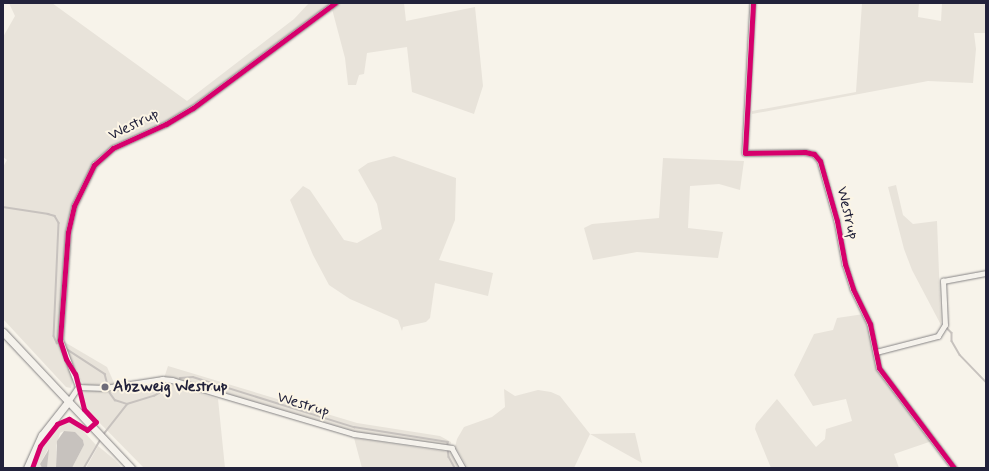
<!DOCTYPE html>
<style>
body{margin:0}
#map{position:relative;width:989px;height:471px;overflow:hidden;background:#f7f3ea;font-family:Mynerve,sans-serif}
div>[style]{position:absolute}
.green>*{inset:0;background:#e8e3da}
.water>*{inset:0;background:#c7c2be}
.stream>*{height:1.5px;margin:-0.75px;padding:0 0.75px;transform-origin:0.75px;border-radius:0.75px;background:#c7c2be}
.roads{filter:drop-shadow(0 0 1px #868485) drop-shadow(0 0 1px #868485)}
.street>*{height:4.5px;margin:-2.25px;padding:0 2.25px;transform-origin:2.25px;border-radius:2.25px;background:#f5f2ec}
.secondary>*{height:7px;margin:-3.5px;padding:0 3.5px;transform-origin:3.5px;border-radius:3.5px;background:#f5f2ec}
.primary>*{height:7px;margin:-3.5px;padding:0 3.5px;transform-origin:3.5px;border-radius:3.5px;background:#f5f2ec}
.cycleway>*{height:5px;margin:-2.5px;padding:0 2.5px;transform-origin:2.5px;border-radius:2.5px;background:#d6006c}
.dots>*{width:11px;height:11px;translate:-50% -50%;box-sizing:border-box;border:2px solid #fcf5e5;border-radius:50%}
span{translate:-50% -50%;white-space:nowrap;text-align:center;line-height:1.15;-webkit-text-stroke:4px #fcf5e5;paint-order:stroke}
.street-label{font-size:16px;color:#22223b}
.poi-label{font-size:16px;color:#22223b;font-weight:700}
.left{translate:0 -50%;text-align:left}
.frame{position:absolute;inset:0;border:4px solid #22223b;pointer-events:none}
</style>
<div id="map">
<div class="green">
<div style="clip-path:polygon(9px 3px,52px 3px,187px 101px,294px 19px,309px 3px,332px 3px,193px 107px,165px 122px,111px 147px,93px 164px,72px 206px,58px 340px,64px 359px,74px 375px,71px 388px,66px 387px,3px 319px,3px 167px,7px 160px,3px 157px,3px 37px,15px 16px)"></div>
<div style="clip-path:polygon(340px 3px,404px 3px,406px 21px,475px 7px,483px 86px,474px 114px,412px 92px,407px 47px,367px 53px,364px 74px,359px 75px,356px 85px,348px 85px,345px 58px,332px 9px)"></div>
<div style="clip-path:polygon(862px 3px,919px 3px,918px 17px,941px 21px,942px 3px,986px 3px,986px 33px,974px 33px,976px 49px,973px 83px,928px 81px,752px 114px,752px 111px,856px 92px)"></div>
<div style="clip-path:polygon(394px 156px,456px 178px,455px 220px,439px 260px,493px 273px,488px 296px,435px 283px,430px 318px,426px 322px,403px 327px,402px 331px,398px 320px,350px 299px,329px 285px,313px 255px,290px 200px,303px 186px,310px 190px,344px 240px,357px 243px,382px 229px,377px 204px,358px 170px,368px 163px)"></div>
<div style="clip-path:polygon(663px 158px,744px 161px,740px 190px,719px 184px,690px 186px,688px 228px,723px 232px,718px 258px,637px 252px,593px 260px,584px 228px,592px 224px,659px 218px)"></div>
<div style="clip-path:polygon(896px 185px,903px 215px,913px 224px,937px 221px,941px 325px,912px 270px,904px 249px,888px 187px)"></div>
<div style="clip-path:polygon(864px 314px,878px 368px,932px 441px,894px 454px,899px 468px,771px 468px,755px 429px,756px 424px,777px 399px,816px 447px,825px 439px,826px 429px,852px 421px,846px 399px,813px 406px,794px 375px,814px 334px,833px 330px,837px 318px)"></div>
<div style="clip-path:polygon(61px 340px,107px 367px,115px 385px,84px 385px,67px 359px)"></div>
<div style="clip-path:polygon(168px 366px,357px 423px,440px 436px,451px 442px,450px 447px,354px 434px,164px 378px)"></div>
<div style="clip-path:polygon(160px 381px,218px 399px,225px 468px,144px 468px,85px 408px,82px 394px,85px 389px,106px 390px)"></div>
<div style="clip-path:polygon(504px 389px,515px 396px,538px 390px,551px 392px,560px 396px,590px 434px,635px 433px,642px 463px,590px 434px,574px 468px,468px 468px,455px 447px,457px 439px,464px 427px,492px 417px,505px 407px)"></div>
<div style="clip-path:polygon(64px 421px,75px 422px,96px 445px,83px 468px,72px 468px,84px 445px,83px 440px,77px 434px,64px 431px,60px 433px,56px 446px,56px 468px,47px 468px,48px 449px,40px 464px,42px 468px,33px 468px,43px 444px)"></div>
<div style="clip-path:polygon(354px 438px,450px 452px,460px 468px,362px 468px)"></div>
<div style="clip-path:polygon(98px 446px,115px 460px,122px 468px,86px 468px)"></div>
</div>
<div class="water">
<div style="clip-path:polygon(64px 431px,75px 432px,83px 440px,84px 445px,72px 468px,56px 468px,57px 441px)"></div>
<div style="clip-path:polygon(49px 449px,47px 468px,42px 468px,40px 464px)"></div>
</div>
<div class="stream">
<div style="left:3px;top:207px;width:46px;rotate:8.8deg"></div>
<div style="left:48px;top:214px;width:7px;rotate:16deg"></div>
<div style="left:55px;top:216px;width:8px;rotate:60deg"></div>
<div style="left:59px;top:223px;width:113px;rotate:92.5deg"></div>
<div style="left:54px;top:336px;width:8px;rotate:67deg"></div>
<div style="left:946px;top:327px;width:8px;rotate:45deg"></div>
<div style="left:952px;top:333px;width:8px;rotate:90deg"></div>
<div style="left:952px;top:341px;width:16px;rotate:60deg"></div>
<div style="left:960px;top:355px;width:37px;rotate:46deg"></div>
<div style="left:65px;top:348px;width:48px;rotate:33deg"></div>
<div style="left:105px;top:374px;width:11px;rotate:75deg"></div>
<div style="left:180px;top:378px;width:13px;rotate:-4deg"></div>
<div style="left:193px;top:377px;width:169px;rotate:17.3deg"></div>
<div style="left:354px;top:427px;width:95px;rotate:9.1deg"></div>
<div style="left:448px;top:442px;width:5px;rotate:90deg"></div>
<div style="left:110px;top:393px;width:9px;rotate:54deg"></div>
<div style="left:115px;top:400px;width:13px;rotate:18deg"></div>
<div style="left:103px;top:435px;width:39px;rotate:-52deg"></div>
<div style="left:127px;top:404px;width:28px;rotate:-17deg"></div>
<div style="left:154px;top:396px;width:16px;rotate:-30deg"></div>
<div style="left:448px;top:448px;width:9px;rotate:84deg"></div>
<div style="left:449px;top:457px;width:13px;rotate:61deg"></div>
<div style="left:84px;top:468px;width:34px;rotate:-60deg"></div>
</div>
<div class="roads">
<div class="street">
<div style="left:753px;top:3px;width:150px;rotate:93.1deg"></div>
<div style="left:745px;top:153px;width:60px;rotate:-1deg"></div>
<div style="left:805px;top:152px;width:9px;rotate:13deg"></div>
<div style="left:814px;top:154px;width:9px;rotate:49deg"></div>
<div style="left:820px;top:161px;width:62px;rotate:74.2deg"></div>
<div style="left:837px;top:221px;width:44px;rotate:79.5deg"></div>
<div style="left:845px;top:264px;width:26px;rotate:72deg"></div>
<div style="left:853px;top:289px;width:39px;rotate:64deg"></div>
<div style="left:870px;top:324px;width:45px;rotate:78.4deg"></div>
<div style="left:879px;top:368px;width:125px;rotate:53.1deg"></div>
<div style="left:876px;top:352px;width:64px;rotate:-14.5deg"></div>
<div style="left:938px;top:336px;width:13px;rotate:-58deg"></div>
<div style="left:945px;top:325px;width:44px;rotate:-92.6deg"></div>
<div style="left:943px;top:281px;width:44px;rotate:-10.5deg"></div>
<div style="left:78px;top:387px;width:27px;rotate:2deg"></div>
<div style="left:105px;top:388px;width:58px;rotate:-9deg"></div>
<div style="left:162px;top:379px;width:10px;rotate:6deg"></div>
<div style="left:172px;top:380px;width:190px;rotate:16.5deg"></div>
<div style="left:354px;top:434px;width:99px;rotate:8.1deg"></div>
<div style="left:452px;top:448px;width:23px;rotate:61deg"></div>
<div style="left:68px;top:402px;width:18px;rotate:-56deg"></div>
<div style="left:78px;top:387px;width:50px;rotate:-111deg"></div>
<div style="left:60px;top:340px;width:108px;rotate:-85.8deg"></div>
<div style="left:68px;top:232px;width:27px;rotate:-77deg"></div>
<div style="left:74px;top:206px;width:46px;rotate:-64deg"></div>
<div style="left:94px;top:165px;width:25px;rotate:-42deg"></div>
<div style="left:113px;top:148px;width:58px;rotate:-24.4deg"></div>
<div style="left:166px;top:124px;width:31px;rotate:-31deg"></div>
<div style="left:193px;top:108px;width:177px;rotate:-36.5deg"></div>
</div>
<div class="secondary">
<div style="left:27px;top:468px;width:36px;rotate:-66deg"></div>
<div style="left:42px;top:435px;width:42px;rotate:-51.8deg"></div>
</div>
<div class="primary">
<div style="left:3px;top:332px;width:187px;rotate:46.7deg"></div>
</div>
</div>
<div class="cycleway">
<div style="left:753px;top:3px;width:150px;rotate:93.1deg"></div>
<div style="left:745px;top:153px;width:60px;rotate:-1deg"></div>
<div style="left:805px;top:152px;width:9px;rotate:13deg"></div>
<div style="left:814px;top:154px;width:9px;rotate:49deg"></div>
<div style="left:820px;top:161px;width:62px;rotate:74.2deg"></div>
<div style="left:837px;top:221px;width:44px;rotate:79.5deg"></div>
<div style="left:845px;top:264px;width:26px;rotate:72deg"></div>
<div style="left:853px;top:289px;width:39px;rotate:64deg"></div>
<div style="left:870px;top:324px;width:45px;rotate:78.4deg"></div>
<div style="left:879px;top:368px;width:125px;rotate:53.1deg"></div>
<div style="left:32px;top:468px;width:23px;rotate:-70deg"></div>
<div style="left:40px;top:446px;width:28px;rotate:-52deg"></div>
<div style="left:57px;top:424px;width:13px;rotate:-23deg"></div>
<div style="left:69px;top:419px;width:21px;rotate:31deg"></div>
<div style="left:87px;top:430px;width:12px;rotate:-42deg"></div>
<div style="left:96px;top:422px;width:18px;rotate:-133deg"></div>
<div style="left:84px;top:409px;width:36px;rotate:-104deg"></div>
<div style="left:75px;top:374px;width:17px;rotate:-121deg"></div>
<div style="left:66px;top:359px;width:20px;rotate:-108deg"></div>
<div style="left:60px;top:340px;width:108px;rotate:-85.8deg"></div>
<div style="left:68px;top:232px;width:27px;rotate:-77deg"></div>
<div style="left:74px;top:206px;width:46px;rotate:-64deg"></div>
<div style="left:94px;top:165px;width:25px;rotate:-42deg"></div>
<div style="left:113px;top:148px;width:58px;rotate:-24.4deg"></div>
<div style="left:166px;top:124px;width:31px;rotate:-31deg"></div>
<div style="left:193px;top:108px;width:177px;rotate:-36.5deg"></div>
</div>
<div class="dots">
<div style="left:105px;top:387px;background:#6d6b78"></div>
</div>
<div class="street-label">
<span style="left:134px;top:125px;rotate:-26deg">Westrup</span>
<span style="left:847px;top:213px;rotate:77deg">Westrup</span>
<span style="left:303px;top:405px;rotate:17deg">Westrup</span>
</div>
<div class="poi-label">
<span class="left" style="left:113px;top:387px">Abzweig Westrup</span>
</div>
<div class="frame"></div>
</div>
